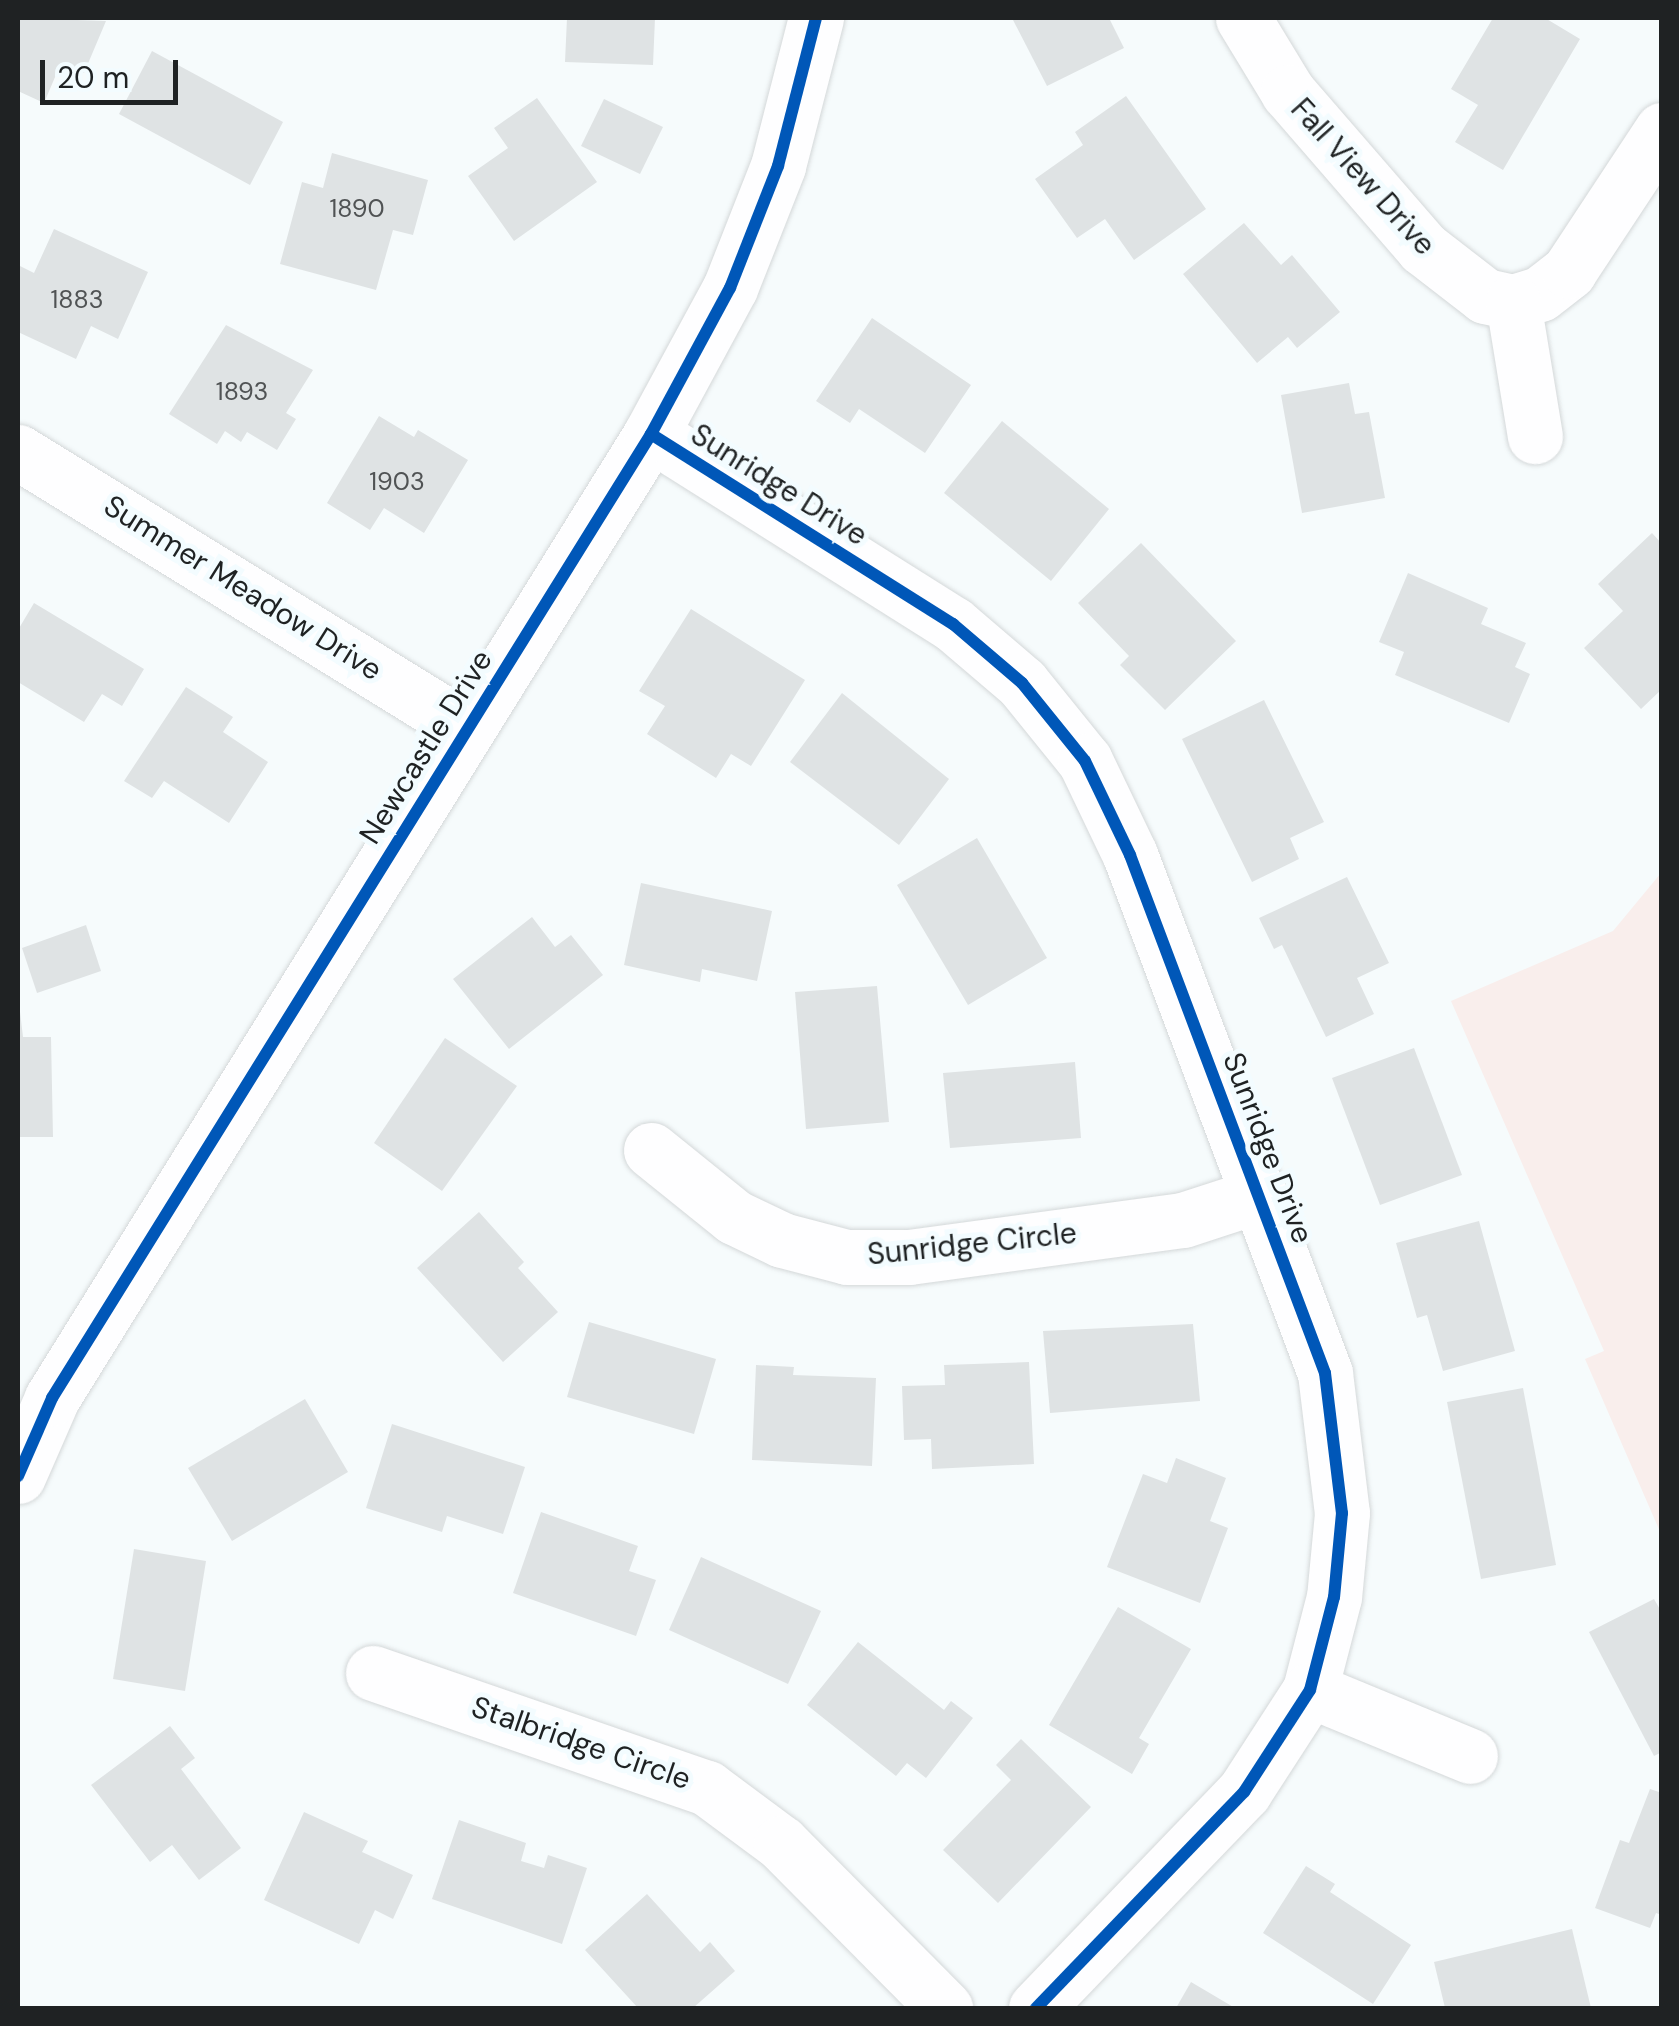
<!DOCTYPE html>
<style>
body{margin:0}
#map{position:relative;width:1679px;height:2026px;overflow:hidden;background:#f6fbfc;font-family:"DM Sans",sans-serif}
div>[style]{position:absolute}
.green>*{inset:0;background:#f9eeec}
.building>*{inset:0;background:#dfe3e4}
.roads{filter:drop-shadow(0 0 2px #d4d8d9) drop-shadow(0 0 2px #d4d8d9)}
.minor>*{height:55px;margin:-27.5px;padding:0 27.5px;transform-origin:27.5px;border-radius:27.5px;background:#fefeff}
.cycleway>*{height:12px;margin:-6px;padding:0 6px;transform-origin:6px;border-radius:6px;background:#0057b8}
span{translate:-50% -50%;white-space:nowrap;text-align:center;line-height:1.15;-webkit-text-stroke:10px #f3fcff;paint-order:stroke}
.number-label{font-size:25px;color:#505354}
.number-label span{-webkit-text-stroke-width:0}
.street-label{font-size:30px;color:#1f2223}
.frame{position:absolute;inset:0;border:20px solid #1f2223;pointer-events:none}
.scale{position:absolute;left:40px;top:60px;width:138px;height:45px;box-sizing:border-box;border:5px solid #1f2223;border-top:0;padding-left:12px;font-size:30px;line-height:35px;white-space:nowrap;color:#1f2223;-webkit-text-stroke:8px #f3fcff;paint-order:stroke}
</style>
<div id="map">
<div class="green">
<div style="clip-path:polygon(1661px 873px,1661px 1534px,1585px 1359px,1604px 1351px,1451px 1001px,1613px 931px)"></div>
</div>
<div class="building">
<div style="clip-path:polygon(18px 18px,106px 21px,84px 73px,61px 63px,44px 103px,18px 91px)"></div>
<div style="clip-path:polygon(567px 18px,655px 18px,653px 65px,565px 62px)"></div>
<div style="clip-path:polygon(1012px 18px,1109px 18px,1124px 48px,1047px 86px)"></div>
<div style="clip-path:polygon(1493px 18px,1545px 18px,1580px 39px,1503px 170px,1455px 142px,1478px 105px,1451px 89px)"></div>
<div style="clip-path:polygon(152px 51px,283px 122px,250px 185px,119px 114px)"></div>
<div style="clip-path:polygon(1126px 96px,1206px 209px,1134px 260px,1105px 219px,1077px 238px,1035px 179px,1083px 145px,1075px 132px)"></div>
<div style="clip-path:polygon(537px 98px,597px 182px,514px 241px,468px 176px,508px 148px,494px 128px)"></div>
<div style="clip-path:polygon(604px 99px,663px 127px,640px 174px,581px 146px)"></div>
<div style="clip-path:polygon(332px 153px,428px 180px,413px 235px,393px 230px,376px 290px,280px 264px,302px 182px,323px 188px)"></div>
<div style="clip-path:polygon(1244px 223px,1281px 265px,1292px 255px,1340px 312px,1297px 348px,1288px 337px,1257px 363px,1183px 274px)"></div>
<div style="clip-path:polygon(54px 229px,148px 272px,118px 339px,91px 326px,76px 359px,18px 332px,18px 265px,34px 273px)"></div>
<div style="clip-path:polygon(872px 318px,971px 385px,925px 453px,859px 409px,850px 423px,816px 401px)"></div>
<div style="clip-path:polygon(226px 325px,313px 370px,286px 413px,296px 419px,277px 450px,247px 432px,241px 442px,225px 431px,217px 444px,169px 414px)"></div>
<div style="clip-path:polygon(1349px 383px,1355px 414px,1369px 412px,1385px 498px,1302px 513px,1281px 395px)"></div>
<div style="clip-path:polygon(379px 416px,414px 437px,418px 430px,468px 460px,424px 533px,384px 508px,370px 530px,327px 503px)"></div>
<div style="clip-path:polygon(1002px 421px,1109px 509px,1051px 581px,944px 493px)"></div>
<div style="clip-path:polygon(1652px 533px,1662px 544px,1662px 689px,1641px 709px,1584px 648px,1623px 611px,1598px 584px)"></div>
<div style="clip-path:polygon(1141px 543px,1236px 641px,1165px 710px,1120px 665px,1129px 656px,1078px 603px)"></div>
<div style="clip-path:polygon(1408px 573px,1488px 608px,1481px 624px,1526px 643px,1515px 667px,1530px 674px,1509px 723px,1395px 675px,1404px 652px,1379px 642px)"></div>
<div style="clip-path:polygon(34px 603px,144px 669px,122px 706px,102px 694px,84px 722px,18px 682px,18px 630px)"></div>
<div style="clip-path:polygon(691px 609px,805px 680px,751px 766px,731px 754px,716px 778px,647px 734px,665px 706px,639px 691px)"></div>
<div style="clip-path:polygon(186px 687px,233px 717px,223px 732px,268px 762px,229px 823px,164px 781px,152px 798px,124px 781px)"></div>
<div style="clip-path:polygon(842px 693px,949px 779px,899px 845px,790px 762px)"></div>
<div style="clip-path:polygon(1264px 700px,1324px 822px,1290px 838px,1299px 859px,1252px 882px,1182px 739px)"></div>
<div style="clip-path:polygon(977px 838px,1047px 958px,968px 1005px,897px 885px)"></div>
<div style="clip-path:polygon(1347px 877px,1389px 963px,1357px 978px,1374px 1014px,1326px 1037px,1282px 945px,1274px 949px,1259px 918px)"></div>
<div style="clip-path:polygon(641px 883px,772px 911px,757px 981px,702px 969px,700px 982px,624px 965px)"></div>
<div style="clip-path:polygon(532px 917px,555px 947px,571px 935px,603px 975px,509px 1049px,453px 979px)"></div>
<div style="clip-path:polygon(86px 925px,101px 971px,37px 993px,22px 948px)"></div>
<div style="clip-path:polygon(877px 986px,889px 1122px,806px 1129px,795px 992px)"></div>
<div style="clip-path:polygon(18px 995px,23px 1037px,51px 1037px,53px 1137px,18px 1137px)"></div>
<div style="clip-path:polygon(445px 1038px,517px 1086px,442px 1191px,374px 1143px)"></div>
<div style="clip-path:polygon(1414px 1048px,1462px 1175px,1380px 1205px,1332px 1078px)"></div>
<div style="clip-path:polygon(1075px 1062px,1081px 1138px,950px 1148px,943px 1073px)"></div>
<div style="clip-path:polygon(479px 1212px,524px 1262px,518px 1268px,558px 1312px,503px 1362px,417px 1268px)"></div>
<div style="clip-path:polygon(1479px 1221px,1515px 1351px,1443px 1371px,1427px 1315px,1417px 1318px,1396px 1243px)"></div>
<div style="clip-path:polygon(589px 1322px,716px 1359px,694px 1434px,567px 1397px)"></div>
<div style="clip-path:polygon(1193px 1324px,1200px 1401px,1050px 1413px,1043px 1331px)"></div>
<div style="clip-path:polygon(1029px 1362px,1034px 1464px,932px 1469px,931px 1439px,904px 1440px,902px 1386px,945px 1385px,944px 1365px)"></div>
<div style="clip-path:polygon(756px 1365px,794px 1367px,793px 1375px,876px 1378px,872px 1466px,752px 1460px)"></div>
<div style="clip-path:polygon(1523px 1388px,1556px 1565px,1481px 1579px,1447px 1402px)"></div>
<div style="clip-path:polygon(305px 1399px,348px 1472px,232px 1541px,188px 1468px)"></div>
<div style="clip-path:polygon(392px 1424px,525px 1467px,503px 1534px,447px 1516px,442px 1532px,366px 1508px)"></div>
<div style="clip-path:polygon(1176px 1458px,1226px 1478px,1210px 1521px,1228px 1528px,1200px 1603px,1107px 1567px,1143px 1474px,1167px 1483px)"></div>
<div style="clip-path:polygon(541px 1512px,638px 1546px,629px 1571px,656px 1580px,636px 1636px,513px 1593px)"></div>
<div style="clip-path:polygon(134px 1549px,206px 1561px,185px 1691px,113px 1679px)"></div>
<div style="clip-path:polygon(701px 1557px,821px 1611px,788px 1684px,669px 1630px)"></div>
<div style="clip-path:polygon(1654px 1599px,1662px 1613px,1662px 1752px,1654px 1756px,1589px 1632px)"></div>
<div style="clip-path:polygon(1118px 1607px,1191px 1649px,1139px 1738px,1149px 1744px,1132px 1774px,1049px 1725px)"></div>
<div style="clip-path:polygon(858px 1642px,944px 1710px,951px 1701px,973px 1718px,926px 1778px,907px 1763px,896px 1776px,807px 1705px)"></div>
<div style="clip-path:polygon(170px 1726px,195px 1758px,181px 1769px,241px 1848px,199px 1880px,172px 1845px,150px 1862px,91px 1785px)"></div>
<div style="clip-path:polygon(1021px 1739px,1091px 1807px,998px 1903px,943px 1850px,1011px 1780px,996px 1765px)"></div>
<div style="clip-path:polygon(1650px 1789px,1662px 1793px,1662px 1915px,1656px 1913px,1650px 1928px,1595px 1908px,1620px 1840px,1629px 1843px)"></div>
<div style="clip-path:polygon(304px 1812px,368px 1841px,362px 1852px,413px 1875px,393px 1919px,375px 1910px,359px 1944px,264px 1900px)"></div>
<div style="clip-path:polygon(459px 1820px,526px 1843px,521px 1861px,544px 1868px,548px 1855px,587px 1868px,562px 1944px,432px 1899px)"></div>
<div style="clip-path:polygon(1306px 1866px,1335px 1884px,1330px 1892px,1411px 1945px,1373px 2004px,1263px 1933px)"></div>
<div style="clip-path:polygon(647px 1894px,700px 1952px,710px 1942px,735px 1971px,693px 2008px,638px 2008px,585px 1950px)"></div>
<div style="clip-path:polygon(1572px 1929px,1591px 2008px,1445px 2008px,1434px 1962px)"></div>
<div style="clip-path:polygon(1191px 1982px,1235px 2008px,1176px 2008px)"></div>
</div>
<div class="roads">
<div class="minor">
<div style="left:1243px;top:18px;width:87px;rotate:58.7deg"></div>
<div style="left:1288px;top:92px;width:206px;rotate:49.1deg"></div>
<div style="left:1423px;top:248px;width:78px;rotate:37.7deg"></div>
<div style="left:1485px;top:296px;width:29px;rotate:12deg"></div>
<div style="left:1513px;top:302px;width:28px;rotate:-17deg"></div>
<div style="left:1540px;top:294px;width:37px;rotate:-38deg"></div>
<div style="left:1569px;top:271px;width:169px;rotate:-56.6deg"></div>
<div style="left:1513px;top:302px;width:136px;rotate:80.7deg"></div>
<div style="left:651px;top:434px;width:357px;rotate:32.2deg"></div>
<div style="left:953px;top:624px;width:91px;rotate:40.5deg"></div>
<div style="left:1022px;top:683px;width:100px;rotate:51.1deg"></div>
<div style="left:1085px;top:761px;width:104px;rotate:64.4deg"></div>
<div style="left:1130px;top:855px;width:553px;rotate:69.37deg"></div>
<div style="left:1325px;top:1373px;width:141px;rotate:83.1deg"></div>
<div style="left:1342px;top:1513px;width:84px;rotate:95.4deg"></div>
<div style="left:1334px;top:1597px;width:96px;rotate:104.5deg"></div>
<div style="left:1310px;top:1690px;width:121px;rotate:122.9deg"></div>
<div style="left:1244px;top:1792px;width:300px;rotate:133.9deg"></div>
<div style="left:18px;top:452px;width:526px;rotate:31.64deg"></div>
<div style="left:651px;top:1150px;width:107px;rotate:38.9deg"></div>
<div style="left:734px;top:1217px;width:53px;rotate:25.6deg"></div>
<div style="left:782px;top:1240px;width:67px;rotate:14.7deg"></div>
<div style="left:847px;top:1257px;width:62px"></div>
<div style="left:909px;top:1257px;width:276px;rotate:-7.7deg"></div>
<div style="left:1183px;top:1220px;width:81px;rotate:-18deg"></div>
<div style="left:18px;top:1476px;width:85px;rotate:-66.4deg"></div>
<div style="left:52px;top:1398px;width:1135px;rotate:-58.14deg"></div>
<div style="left:651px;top:434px;width:166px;rotate:-61.6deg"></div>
<div style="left:730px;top:288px;width:131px;rotate:-68.5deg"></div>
<div style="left:778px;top:166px;width:153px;rotate:-75.6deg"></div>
<div style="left:373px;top:1673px;width:353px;rotate:19deg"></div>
<div style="left:707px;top:1788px;width:92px;rotate:36.6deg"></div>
<div style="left:781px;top:1843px;width:233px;rotate:45.2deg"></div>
<div style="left:1310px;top:1690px;width:173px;rotate:22.4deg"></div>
</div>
</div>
<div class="cycleway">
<div style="left:651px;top:434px;width:357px;rotate:32.2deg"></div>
<div style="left:953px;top:624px;width:91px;rotate:40.5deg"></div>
<div style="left:1022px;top:683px;width:100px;rotate:51.1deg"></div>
<div style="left:1085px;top:761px;width:104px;rotate:64.4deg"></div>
<div style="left:1130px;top:855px;width:553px;rotate:69.37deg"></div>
<div style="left:1325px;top:1373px;width:141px;rotate:83.1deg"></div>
<div style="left:1342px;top:1513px;width:84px;rotate:95.4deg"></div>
<div style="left:1334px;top:1597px;width:96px;rotate:104.5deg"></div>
<div style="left:1310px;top:1690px;width:121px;rotate:122.9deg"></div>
<div style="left:1244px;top:1792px;width:300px;rotate:133.9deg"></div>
<div style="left:18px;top:1476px;width:85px;rotate:-66.4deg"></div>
<div style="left:52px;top:1398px;width:1135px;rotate:-58.14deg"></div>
<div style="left:651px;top:434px;width:166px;rotate:-61.6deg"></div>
<div style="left:730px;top:288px;width:131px;rotate:-68.5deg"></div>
<div style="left:778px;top:166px;width:153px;rotate:-75.6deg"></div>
</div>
<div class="number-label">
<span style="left:357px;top:209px">1890</span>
<span style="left:77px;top:300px">1883</span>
<span style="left:242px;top:392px">1893</span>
<span style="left:397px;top:482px">1903</span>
</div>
<div class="street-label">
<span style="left:1363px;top:177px;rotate:48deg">Fall View Drive</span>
<span style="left:779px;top:485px;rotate:32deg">Sunridge Drive</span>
<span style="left:243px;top:588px;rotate:32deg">Summer Meadow Drive</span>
<span style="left:426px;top:747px;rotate:-58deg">Newcastle Drive</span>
<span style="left:1268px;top:1148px;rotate:69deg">Sunridge Drive</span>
<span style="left:972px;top:1244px;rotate:-6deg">Sunridge Circle</span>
<span style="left:581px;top:1743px;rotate:19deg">Stalbridge Circle</span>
</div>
<div class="frame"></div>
<div class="scale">20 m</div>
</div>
